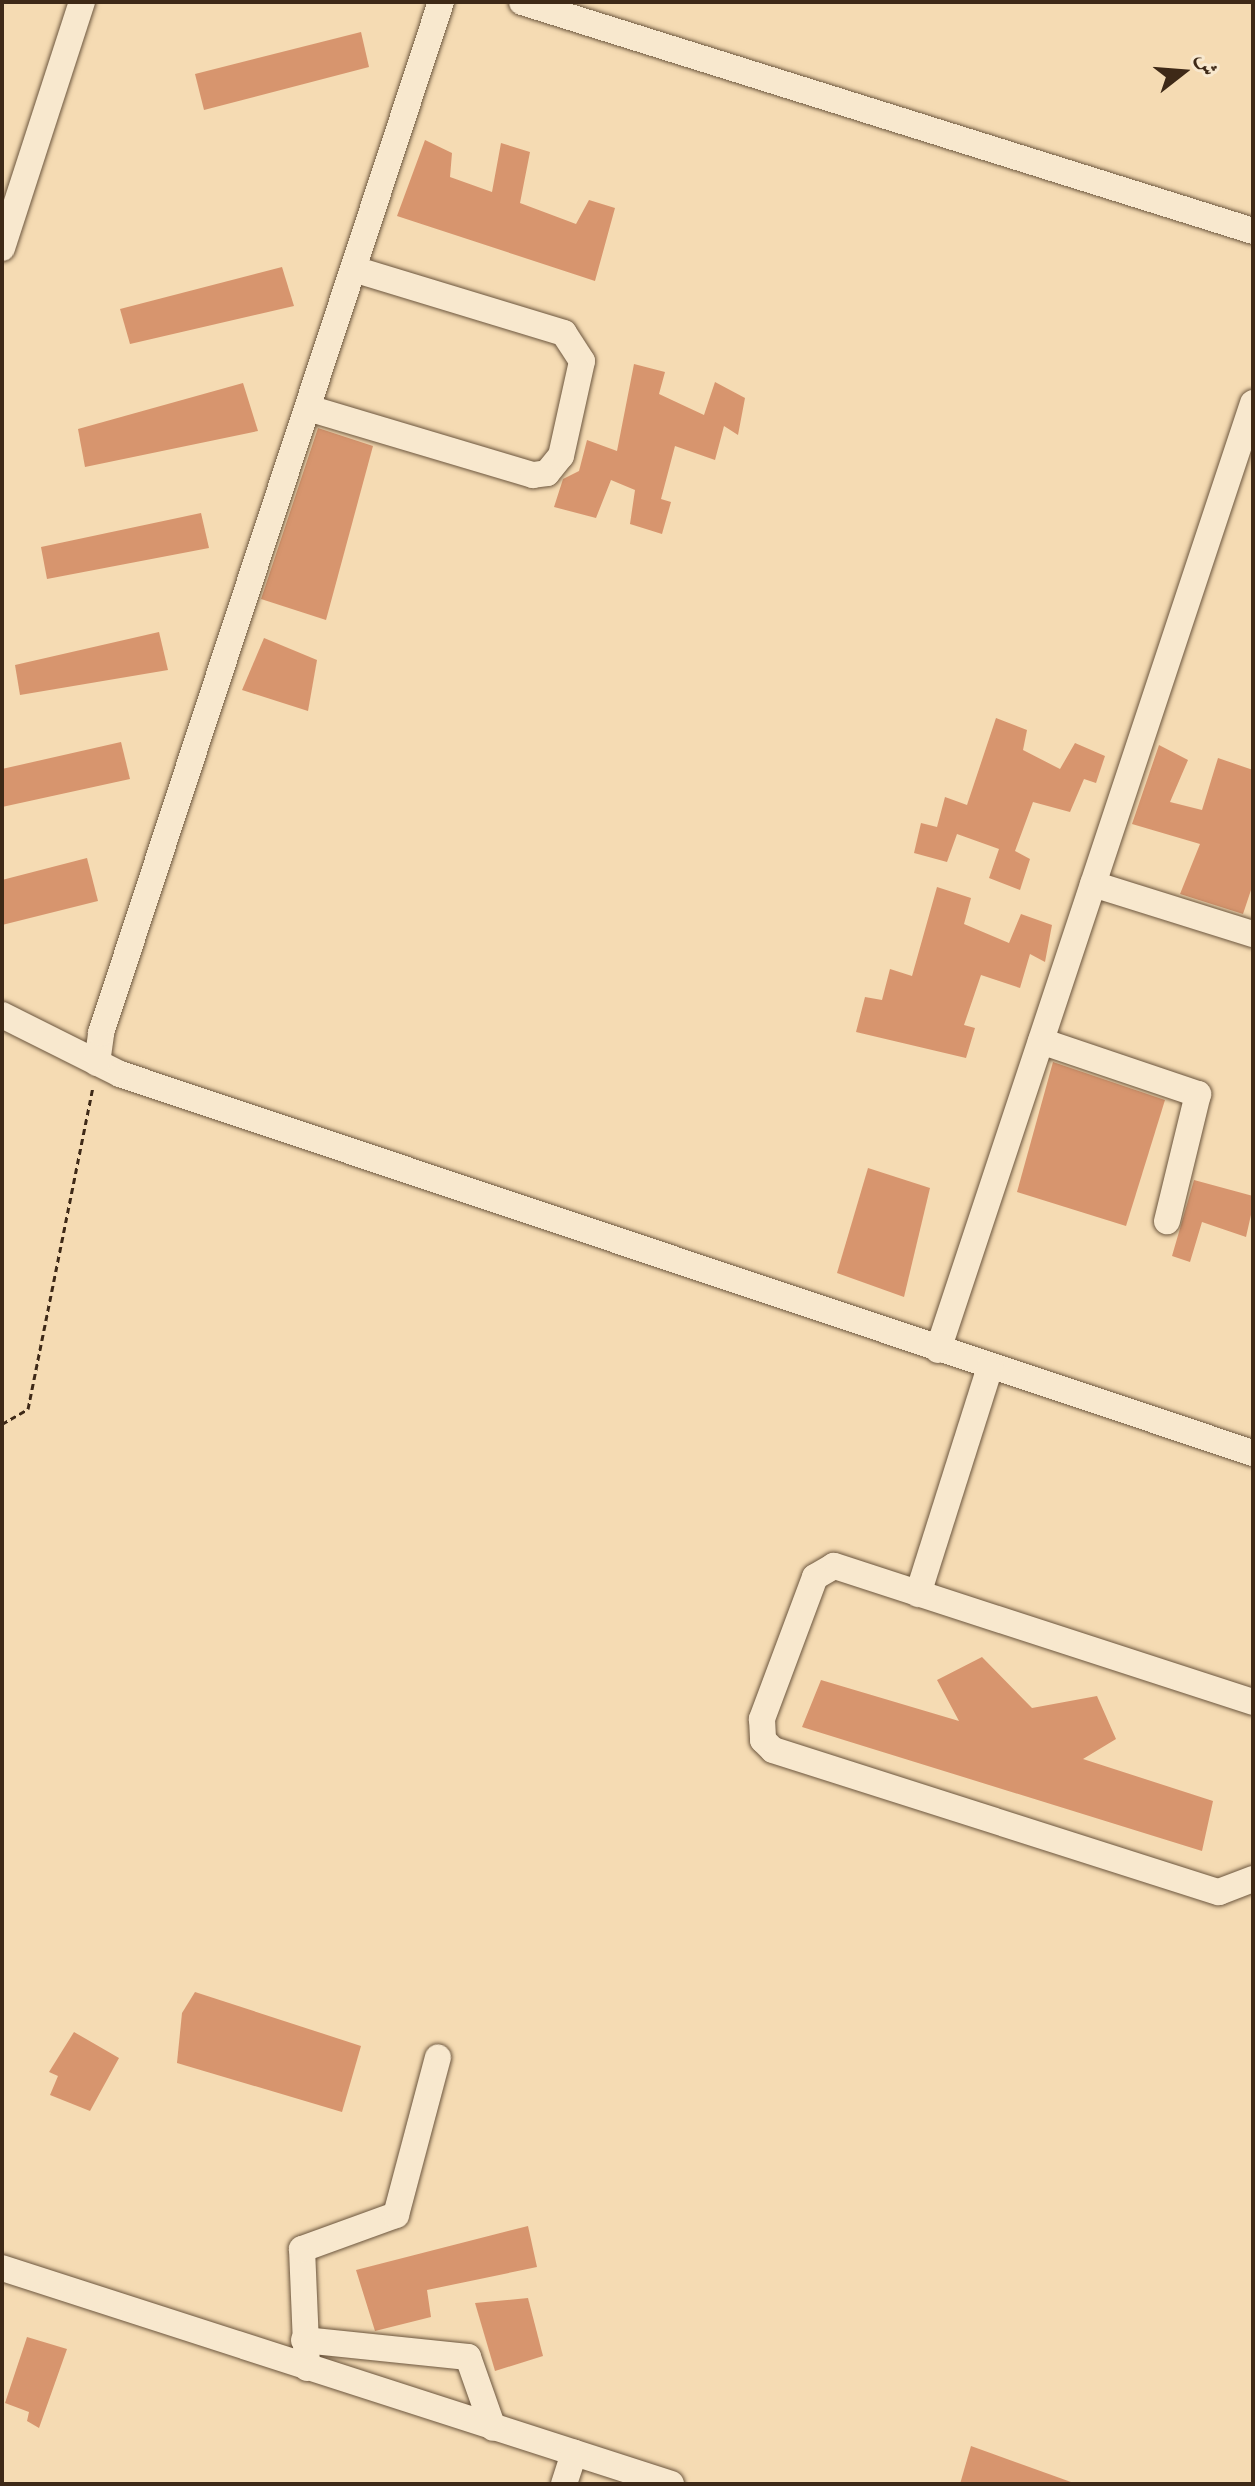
<!DOCTYPE html>
<meta charset="utf-8">
<style>
body{margin:0}
#map{position:relative;width:1255px;height:2486px;overflow:hidden;background:#f5dbb3;font-family:"IM FELL DW Pica",Amiri,serif}
div>[style]{position:absolute}
.building>*{inset:0;background:#d7956e}
.path>*{height:3px;margin-top:-1.5px;transform-origin:0;background:repeating-linear-gradient(90deg,#3e2917 0 6px,transparent 0 10px)}
.roads{filter:drop-shadow(0 0 2px #6c563e) drop-shadow(0 0 2px #6c563e)}
.minor>*{height:26px;margin:-13px;padding:0 13px;transform-origin:13px;border-radius:13px;background:#f8e8ce}
span{translate:-50% -50%;white-space:nowrap;text-align:center;line-height:1.15;-webkit-text-stroke:6px #f8e8ce;paint-order:stroke}
.frame{position:absolute;inset:0;border:4px solid #3e2917;pointer-events:none}
.north{position:absolute;left:1143px;top:32px;width:80px;height:80px;-webkit-text-stroke:6px #f8e8ce;paint-order:stroke;rotate:73deg;font-size:22px;font-weight:700;line-height:32px;text-align:center;color:#3e2917}
.north::after{content:'';display:block;margin:auto;width:28px;height:36px;background:#3e2917;clip-path:polygon(50% 0,100% 100%,50% 72%,0 100%)}
</style>
<div id="map">
<div class="building">
<div style="clip-path:polygon(361px 32px,369px 67px,204px 110px,195px 74px)"></div>
<div style="clip-path:polygon(425px 140px,452px 153px,450px 177px,492px 192px,501px 143px,530px 152px,520px 203px,576px 224px,589px 200px,615px 208px,595px 281px,397px 216px)"></div>
<div style="clip-path:polygon(282px 267px,294px 306px,130px 344px,120px 309px)"></div>
<div style="clip-path:polygon(634px 364px,665px 372px,659px 394px,704px 415px,715px 382px,745px 398px,738px 435px,724px 426px,715px 460px,675px 446px,661px 499px,671px 502px,662px 534px,630px 524px,635px 490px,611px 480px,596px 518px,554px 507px,563px 479px,579px 471px,587px 440px,617px 451px)"></div>
<div style="clip-path:polygon(243px 383px,258px 431px,85px 467px,78px 429px)"></div>
<div style="clip-path:polygon(318px 428px,373px 446px,326px 620px,261px 599px)"></div>
<div style="clip-path:polygon(201px 513px,209px 548px,47px 579px,41px 547px)"></div>
<div style="clip-path:polygon(159px 632px,168px 670px,20px 695px,15px 665px)"></div>
<div style="clip-path:polygon(264px 638px,317px 660px,308px 711px,242px 690px)"></div>
<div style="clip-path:polygon(996px 718px,1027px 730px,1023px 750px,1060px 769px,1075px 743px,1105px 756px,1096px 783px,1084px 779px,1070px 812px,1033px 802px,1015px 851px,1030px 859px,1020px 890px,989px 878px,999px 849px,957px 834px,947px 862px,914px 853px,921px 823px,937px 827px,945px 797px,967px 805px)"></div>
<div style="clip-path:polygon(121px 742px,130px 779px,2px 807px,2px 769px)"></div>
<div style="clip-path:polygon(1159px 745px,1188px 760px,1170px 802px,1202px 810px,1218px 758px,1253px 770px,1253px 884px,1243px 914px,1180px 894px,1200px 844px,1132px 824px)"></div>
<div style="clip-path:polygon(87px 858px,98px 901px,2px 925px,2px 880px)"></div>
<div style="clip-path:polygon(937px 887px,971px 898px,964px 924px,1009px 943px,1021px 914px,1052px 925px,1045px 962px,1030px 954px,1020px 988px,981px 975px,964px 1025px,975px 1028px,966px 1058px,856px 1032px,865px 997px,882px 1000px,890px 969px,912px 976px)"></div>
<div style="clip-path:polygon(1053px 1062px,1165px 1100px,1126px 1226px,1017px 1192px)"></div>
<div style="clip-path:polygon(868px 1168px,930px 1188px,904px 1297px,837px 1273px)"></div>
<div style="clip-path:polygon(1194px 1180px,1253px 1196px,1253px 1206px,1246px 1237px,1202px 1222px,1190px 1262px,1172px 1256px)"></div>
<div style="clip-path:polygon(982px 1657px,1032px 1708px,1097px 1696px,1116px 1739px,1083px 1759px,1213px 1801px,1202px 1851px,802px 1727px,821px 1680px,959px 1721px,937px 1680px)"></div>
<div style="clip-path:polygon(195px 1992px,361px 2046px,342px 2112px,177px 2063px,182px 2013px)"></div>
<div style="clip-path:polygon(74px 2032px,119px 2058px,90px 2111px,50px 2095px,58px 2076px,49px 2072px)"></div>
<div style="clip-path:polygon(528px 2226px,537px 2267px,427px 2290px,431px 2317px,375px 2331px,356px 2270px)"></div>
<div style="clip-path:polygon(528px 2298px,543px 2356px,495px 2371px,475px 2303px)"></div>
<div style="clip-path:polygon(27px 2337px,67px 2349px,39px 2428px,27px 2421px,29px 2412px,5px 2403px)"></div>
<div style="clip-path:polygon(971px 2446px,1071px 2482px,1071px 2484px,960px 2484px)"></div>
</div>
<div class="path">
<div style="left:2px;top:1424px;width:30px;rotate:-30deg"></div>
<div style="left:28px;top:1409px;width:328px;rotate:-78.6deg"></div>
</div>
<div class="roads">
<div class="minor">
<div style="left:522px;top:2px;width:766px;rotate:17.39deg"></div>
<div style="left:2px;top:248px;width:259px;rotate:-72deg"></div>
<div style="left:308px;top:408px;width:235px;rotate:16.6deg"></div>
<div style="left:533px;top:475px;width:14px;rotate:-8deg"></div>
<div style="left:547px;top:473px;width:22px;rotate:-51deg"></div>
<div style="left:561px;top:456px;width:97px;rotate:-77.5deg"></div>
<div style="left:582px;top:361px;width:33px;rotate:-123deg"></div>
<div style="left:564px;top:333px;width:220px;rotate:-163.1deg"></div>
<div style="left:1093px;top:884px;width:168px;rotate:17.4deg"></div>
<div style="left:2px;top:1015px;width:132px;rotate:26.6deg"></div>
<div style="left:120px;top:1074px;width:1195px;rotate:18.5deg"></div>
<div style="left:1041px;top:1041px;width:166px;rotate:18.7deg"></div>
<div style="left:1198px;top:1094px;width:131px;rotate:103.7deg"></div>
<div style="left:97px;top:1063px;width:30px;rotate:-82deg"></div>
<div style="left:101px;top:1033px;width:1086px;rotate:-71.75deg"></div>
<div style="left:938px;top:1350px;width:998px;rotate:-71.6deg"></div>
<div style="left:918px;top:1594px;width:238px;rotate:-72.4deg"></div>
<div style="left:1253px;top:1702px;width:441px;rotate:-162deg"></div>
<div style="left:834px;top:1566px;width:22px;rotate:150deg"></div>
<div style="left:815px;top:1577px;width:152px;rotate:110.5deg"></div>
<div style="left:762px;top:1719px;width:21px;rotate:87deg"></div>
<div style="left:763px;top:1740px;width:14px;rotate:45deg"></div>
<div style="left:773px;top:1750px;width:468px;rotate:17.7deg"></div>
<div style="left:1219px;top:1892px;width:36px;rotate:-21deg"></div>
<div style="left:2px;top:2268px;width:703px;rotate:17.89deg"></div>
<div style="left:304px;top:2340px;width:165px;rotate:5.9deg"></div>
<div style="left:468px;top:2357px;width:75px;rotate:70.6deg"></div>
<div style="left:307px;top:2368px;width:119px;rotate:-92.4deg"></div>
<div style="left:302px;top:2249px;width:100px;rotate:-19.9deg"></div>
<div style="left:396px;top:2215px;width:163px;rotate:-75.1deg"></div>
<div style="left:564px;top:2484px;width:33px;rotate:-72deg"></div>
</div>
</div>
<div class="frame"></div>
<div class="north">ش</div>
</div>
